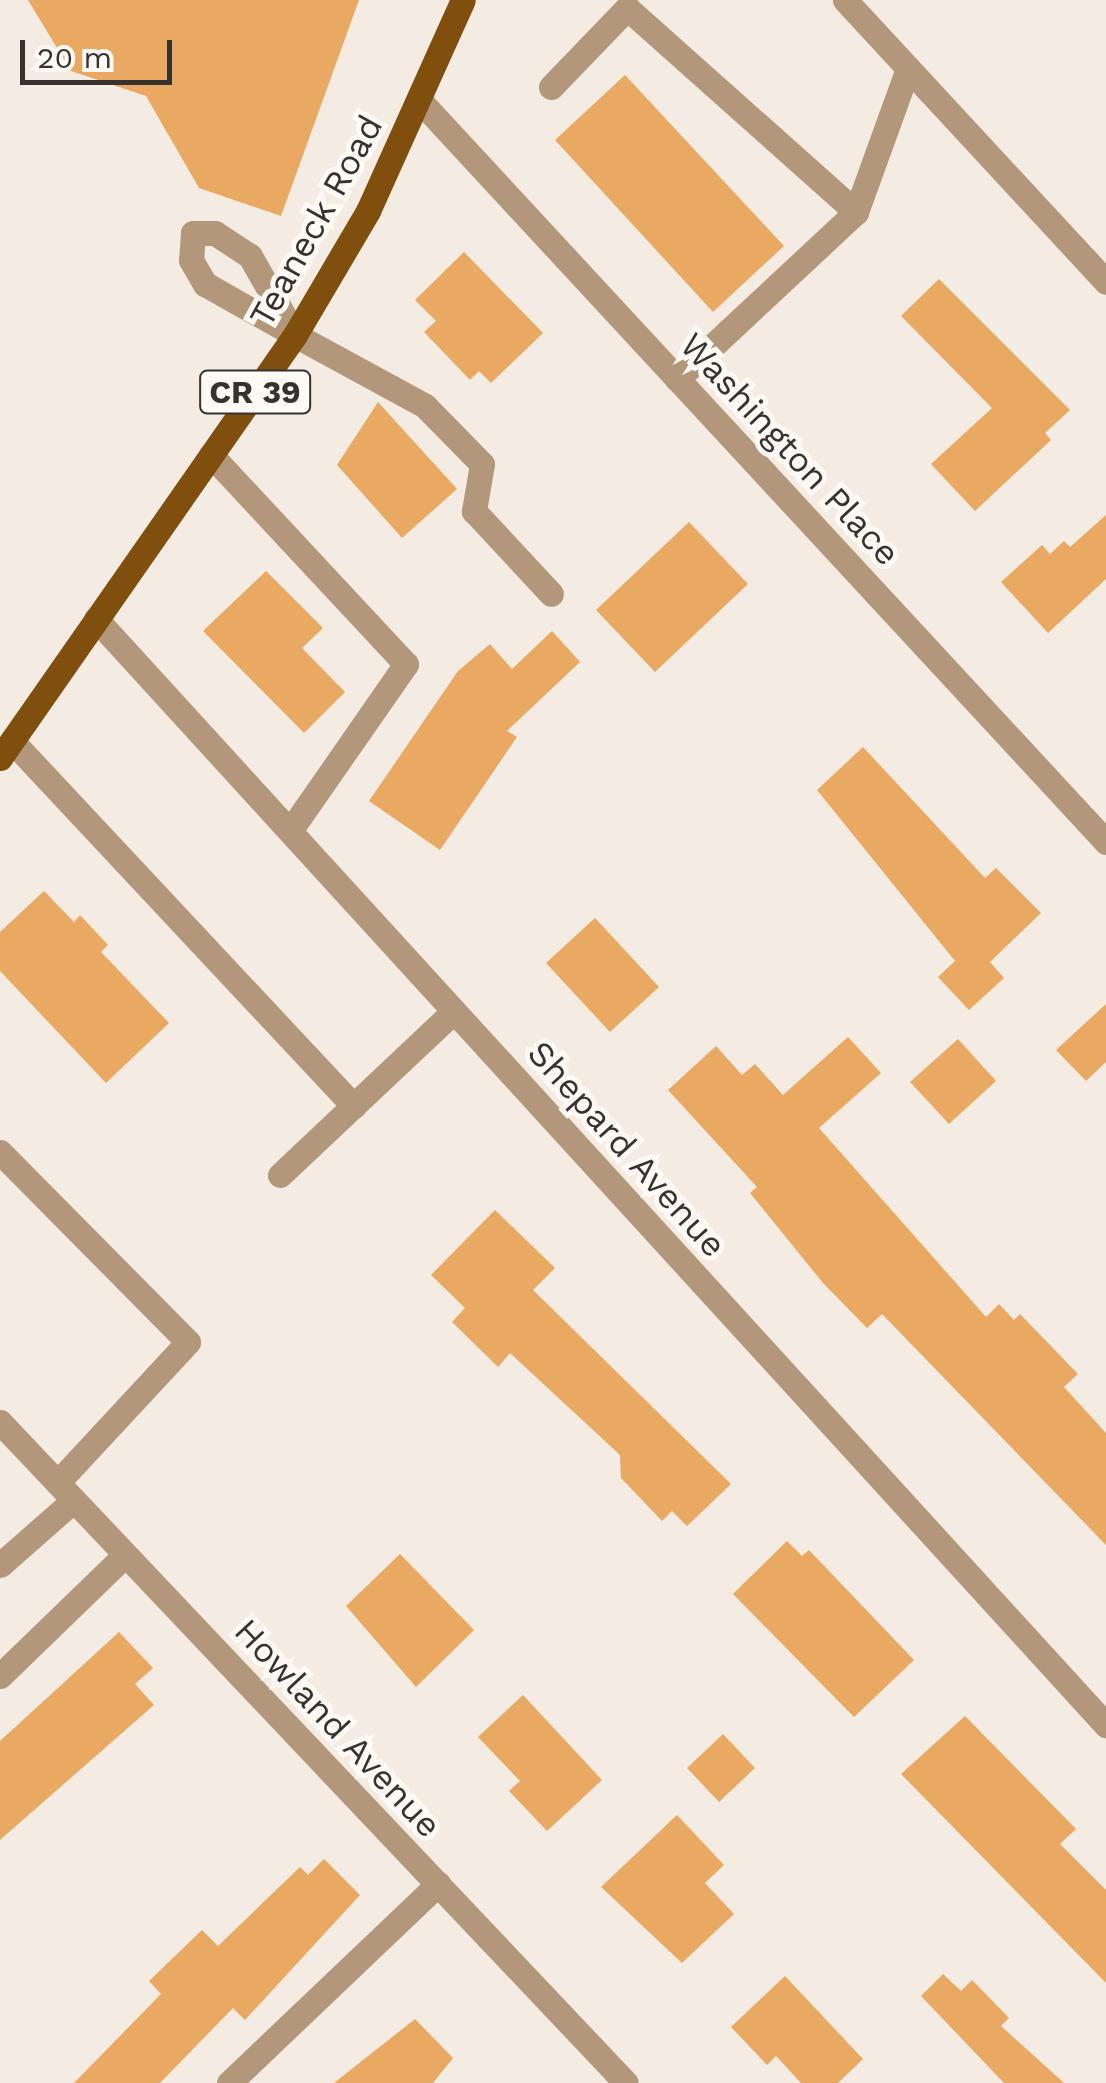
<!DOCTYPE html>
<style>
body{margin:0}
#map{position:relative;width:1106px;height:2083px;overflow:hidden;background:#f4ebe2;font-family:"Work Sans",sans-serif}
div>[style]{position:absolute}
.building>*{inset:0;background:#e9a963}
.lane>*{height:25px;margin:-12.5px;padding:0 12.5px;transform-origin:12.5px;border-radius:12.5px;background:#b3977b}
.street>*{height:25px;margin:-12.5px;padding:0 12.5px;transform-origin:12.5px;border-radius:12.5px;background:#b3977b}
.primary>*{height:25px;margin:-12.5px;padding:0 12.5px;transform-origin:12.5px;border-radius:12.5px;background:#804f0d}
span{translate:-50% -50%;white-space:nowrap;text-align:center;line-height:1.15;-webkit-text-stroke:10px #fef9f4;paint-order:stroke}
.shield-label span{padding:2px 8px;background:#fef9f4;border:2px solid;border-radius:8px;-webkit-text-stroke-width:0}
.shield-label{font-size:32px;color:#36322f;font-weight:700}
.street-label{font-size:35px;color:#36322f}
.scale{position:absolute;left:20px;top:40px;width:152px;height:45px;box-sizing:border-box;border:5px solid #36322f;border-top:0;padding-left:12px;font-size:30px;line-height:35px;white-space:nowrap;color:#36322f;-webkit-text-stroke:8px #fef9f4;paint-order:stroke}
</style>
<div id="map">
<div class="building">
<div style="clip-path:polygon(28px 0,359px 0,281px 216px,199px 188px,146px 96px,71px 71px)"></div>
<div style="clip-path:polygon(625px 75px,784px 246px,713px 312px,555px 140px)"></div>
<div style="clip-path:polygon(464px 252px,543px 333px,491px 383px,479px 371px,470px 380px,424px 332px,436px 321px,415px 300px)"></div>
<div style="clip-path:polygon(939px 279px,1070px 410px,1045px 433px,1051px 440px,975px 511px,931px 464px,992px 408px,901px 316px)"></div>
<div style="clip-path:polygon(378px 402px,457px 489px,402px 538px,337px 465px)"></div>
<div style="clip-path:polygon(1106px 515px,1106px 579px,1048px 633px,1001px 582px,1042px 545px,1050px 554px,1064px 541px,1070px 547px)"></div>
<div style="clip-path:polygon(689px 522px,748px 584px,655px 672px,596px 610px)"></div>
<div style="clip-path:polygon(266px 571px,323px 628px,302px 648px,345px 692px,304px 733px,203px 631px)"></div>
<div style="clip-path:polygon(552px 631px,580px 662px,507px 731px,517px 737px,440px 850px,369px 801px,458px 671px,490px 644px,512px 669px)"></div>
<div style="clip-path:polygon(863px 747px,985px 878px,996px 868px,1041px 913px,990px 962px,1004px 978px,969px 1010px,938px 977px,955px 961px,817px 790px)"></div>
<div style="clip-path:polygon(44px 891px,74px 922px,80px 915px,108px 945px,101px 952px,169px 1023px,106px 1083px,0 971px,0 932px)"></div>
<div style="clip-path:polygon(595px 918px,659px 987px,610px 1032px,546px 963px)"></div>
<div style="clip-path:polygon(1106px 1004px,1106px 1062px,1086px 1081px,1056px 1050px)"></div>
<div style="clip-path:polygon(848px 1037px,881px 1073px,819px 1128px,986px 1317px,999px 1304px,1014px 1320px,1020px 1314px,1078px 1374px,1064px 1387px,1106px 1433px,1106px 1545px,882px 1314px,867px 1328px,823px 1283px,750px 1193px,757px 1187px,668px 1090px,716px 1046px,742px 1075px,755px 1064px,783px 1095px)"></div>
<div style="clip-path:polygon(958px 1039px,996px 1081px,949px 1124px,910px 1082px)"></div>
<div style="clip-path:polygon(495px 1210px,555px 1268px,533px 1290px,731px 1484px,687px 1526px,672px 1511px,662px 1521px,621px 1478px,620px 1455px,510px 1353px,498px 1367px,452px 1322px,465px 1308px,431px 1275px)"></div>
<div style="clip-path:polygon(787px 1541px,802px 1556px,809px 1550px,914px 1660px,854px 1717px,733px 1594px)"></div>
<div style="clip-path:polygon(400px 1554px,474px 1630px,416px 1687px,346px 1606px)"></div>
<div style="clip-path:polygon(119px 1632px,153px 1668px,135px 1684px,154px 1705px,0 1840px,0 1741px)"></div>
<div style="clip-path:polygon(523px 1695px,602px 1780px,547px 1831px,509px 1791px,520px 1781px,478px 1737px)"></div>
<div style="clip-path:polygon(965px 1716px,1076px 1829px,1060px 1844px,1106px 1890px,1106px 1983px,901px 1774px)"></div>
<div style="clip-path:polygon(723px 1734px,755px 1768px,719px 1802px,687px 1768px)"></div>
<div style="clip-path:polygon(677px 1815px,724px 1865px,705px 1883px,734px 1914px,682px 1963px,601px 1887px)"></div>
<div style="clip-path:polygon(324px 1859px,360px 1895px,245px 2020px,233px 2008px,160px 2083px,74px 2083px,161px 1994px,149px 1981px,202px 1930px,218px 1946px,300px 1867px,308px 1875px)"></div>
<div style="clip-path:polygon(943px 1974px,961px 1991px,972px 1980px,1009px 2018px,1001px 2026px,1064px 2083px,1004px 2083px,921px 1996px)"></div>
<div style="clip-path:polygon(785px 1976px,863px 2059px,838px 2083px,801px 2083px,776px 2056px,767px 2065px,731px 2027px)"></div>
<div style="clip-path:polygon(415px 2019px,453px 2058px,433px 2083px,334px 2083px)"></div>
</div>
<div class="lane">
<div style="left:551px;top:87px;width:110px;rotate:-46.1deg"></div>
<div style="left:627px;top:8px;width:307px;rotate:41.7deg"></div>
<div style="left:295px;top:335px;width:91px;rotate:-119.7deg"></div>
<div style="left:250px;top:256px;width:42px;rotate:-146.7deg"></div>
<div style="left:215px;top:233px;width:22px;rotate:180deg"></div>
<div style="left:193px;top:233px;width:27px;rotate:94deg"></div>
<div style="left:191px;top:260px;width:28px;rotate:60deg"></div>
<div style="left:205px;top:284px;width:103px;rotate:29.5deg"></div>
<div style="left:295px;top:335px;width:148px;rotate:28.6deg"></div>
<div style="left:425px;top:406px;width:81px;rotate:45.5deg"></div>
<div style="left:482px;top:464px;width:48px;rotate:99.7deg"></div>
<div style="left:474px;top:511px;width:113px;rotate:47.1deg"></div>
<div style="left:677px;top:379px;width:245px;rotate:-43deg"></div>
<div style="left:856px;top:212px;width:153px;rotate:-70.1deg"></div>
<div style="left:211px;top:455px;width:286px;rotate:47deg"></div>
<div style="left:406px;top:664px;width:203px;rotate:124.8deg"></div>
<div style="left:12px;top:741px;width:500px;rotate:46.9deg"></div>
<div style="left:0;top:1152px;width:267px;rotate:45.3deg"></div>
<div style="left:188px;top:1342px;width:192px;rotate:132.9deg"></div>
<div style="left:280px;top:1175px;width:239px;rotate:-43.3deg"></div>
<div style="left:0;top:1565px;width:98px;rotate:-41.3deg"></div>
</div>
<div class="street">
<div style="left:845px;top:0;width:384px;rotate:47.2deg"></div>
<div style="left:422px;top:103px;width:1007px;rotate:47.21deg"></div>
<div style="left:96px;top:619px;width:1498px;rotate:47.6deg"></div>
<div style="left:0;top:1422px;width:910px;rotate:46.56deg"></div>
<div style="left:0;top:1676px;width:174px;rotate:-44.1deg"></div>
<div style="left:229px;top:2083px;width:289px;rotate:-43.6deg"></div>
</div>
<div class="primary">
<div style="left:0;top:758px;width:516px;rotate:-55.11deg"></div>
<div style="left:295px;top:335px;width:144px;rotate:-59.5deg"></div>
<div style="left:368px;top:211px;width:231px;rotate:-65.8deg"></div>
</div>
<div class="shield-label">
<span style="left:255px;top:392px">CR 39</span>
</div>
<div class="street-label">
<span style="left:316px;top:221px;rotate:-61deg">Teaneck Road</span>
<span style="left:790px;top:449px;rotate:47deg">Washington Place</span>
<span style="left:627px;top:1149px;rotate:48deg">Shepard Avenue</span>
<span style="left:338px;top:1728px;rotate:47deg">Howland Avenue</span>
</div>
<div class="scale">20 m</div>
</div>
